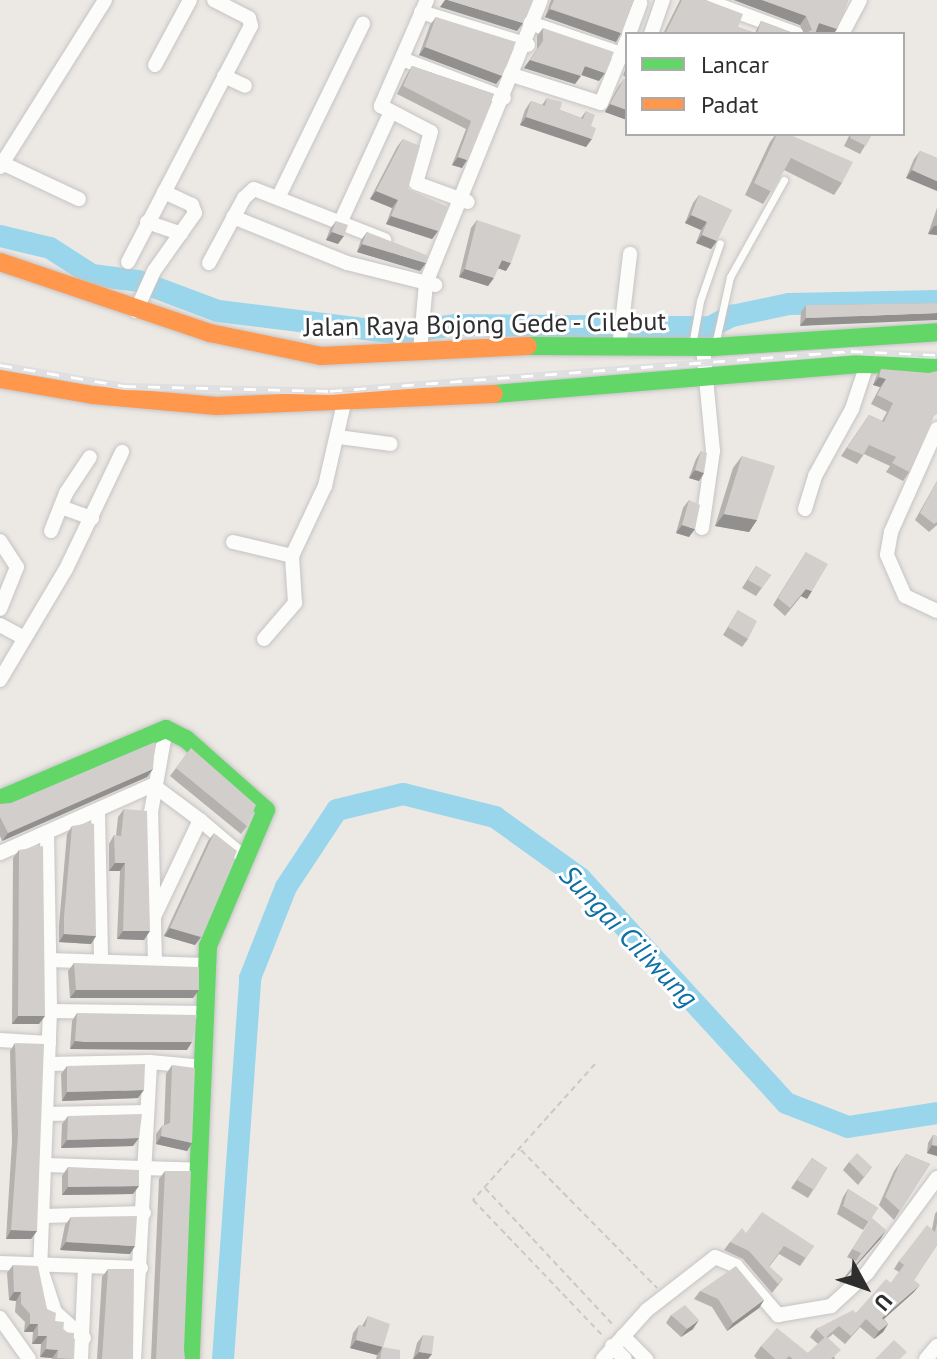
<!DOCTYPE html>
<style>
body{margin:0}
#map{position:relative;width:937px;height:1359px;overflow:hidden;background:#ece8e4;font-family:"PT Sans",sans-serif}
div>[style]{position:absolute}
.river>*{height:22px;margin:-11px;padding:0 11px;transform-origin:11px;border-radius:11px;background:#99d6ec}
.path>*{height:2px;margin-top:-1px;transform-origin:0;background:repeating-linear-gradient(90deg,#c9c9c8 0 6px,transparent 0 10px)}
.roads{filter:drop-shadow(0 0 2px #c5c4c5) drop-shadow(0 0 2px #c5c4c5)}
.lane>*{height:7px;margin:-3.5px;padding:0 3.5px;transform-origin:3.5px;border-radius:3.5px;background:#fcfcfb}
.street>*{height:14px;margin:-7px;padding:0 7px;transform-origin:7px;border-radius:7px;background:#fcfcfb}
.fast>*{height:18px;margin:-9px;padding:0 9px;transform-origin:9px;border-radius:9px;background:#63d668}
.slow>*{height:18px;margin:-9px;padding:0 9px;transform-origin:9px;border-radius:9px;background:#ff974d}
.rail>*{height:7px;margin-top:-3.5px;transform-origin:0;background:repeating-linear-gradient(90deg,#fff 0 12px,#dfdfe1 0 24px);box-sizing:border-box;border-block:2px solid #dfdfe1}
.wall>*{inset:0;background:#b4b1af}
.shaded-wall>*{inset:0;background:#92908e}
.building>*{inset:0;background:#d1cecb}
span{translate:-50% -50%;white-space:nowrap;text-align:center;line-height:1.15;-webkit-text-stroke:6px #fff;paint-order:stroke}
.street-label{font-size:26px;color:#2e2e2e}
.water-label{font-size:28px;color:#0d6fa3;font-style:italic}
.legend{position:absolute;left:625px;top:32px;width:280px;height:104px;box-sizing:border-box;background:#fff;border:2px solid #ababab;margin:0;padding:10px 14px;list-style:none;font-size:24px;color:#2e2e2e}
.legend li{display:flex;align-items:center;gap:16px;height:40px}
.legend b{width:40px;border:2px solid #ababab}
.north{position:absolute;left:825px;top:1247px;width:80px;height:80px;-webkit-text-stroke:6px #fff;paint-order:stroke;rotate:130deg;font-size:22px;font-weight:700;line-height:32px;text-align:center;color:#2e2e2e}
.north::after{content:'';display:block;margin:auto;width:28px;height:36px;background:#2e2e2e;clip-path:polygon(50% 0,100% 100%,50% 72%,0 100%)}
</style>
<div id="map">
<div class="river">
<div style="left:0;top:236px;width:51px;rotate:13.5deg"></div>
<div style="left:50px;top:248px;width:50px;rotate:32.7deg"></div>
<div style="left:92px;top:275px;width:46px;rotate:7.4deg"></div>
<div style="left:138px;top:281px;width:85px;rotate:20.6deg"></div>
<div style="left:218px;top:311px;width:181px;rotate:7deg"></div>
<div style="left:398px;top:333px;width:59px;rotate:-7.9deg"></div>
<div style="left:456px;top:325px;width:254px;rotate:0.5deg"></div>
<div style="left:710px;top:327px;width:25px;rotate:-27deg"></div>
<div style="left:732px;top:316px;width:58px;rotate:-11.9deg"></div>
<div style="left:789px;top:304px;width:148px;rotate:-1.2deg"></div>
<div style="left:223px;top:1359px;width:382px;rotate:-85.9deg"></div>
<div style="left:250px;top:978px;width:98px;rotate:-68.4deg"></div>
<div style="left:286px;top:887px;width:92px;rotate:-56.5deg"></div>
<div style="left:337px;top:810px;width:68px;rotate:-13.6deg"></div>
<div style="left:403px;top:794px;width:95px;rotate:14deg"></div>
<div style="left:495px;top:817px;width:105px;rotate:35.7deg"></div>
<div style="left:580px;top:878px;width:305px;rotate:47.5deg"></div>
<div style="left:786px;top:1103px;width:66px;rotate:21.2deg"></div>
<div style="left:848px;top:1127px;width:90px;rotate:-8.9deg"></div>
</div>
<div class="path">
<div style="left:595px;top:1064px;width:183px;rotate:131.9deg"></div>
<div style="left:473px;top:1200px;width:188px;rotate:46.3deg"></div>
<div style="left:521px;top:1150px;width:194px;rotate:45.4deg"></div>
<div style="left:485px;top:1188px;width:189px;rotate:46.9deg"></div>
</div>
<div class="roads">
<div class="lane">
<div style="left:692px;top:345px;width:45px;rotate:-79.7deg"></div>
<div style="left:700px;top:301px;width:61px;rotate:-71deg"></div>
<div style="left:715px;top:345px;width:70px;rotate:-77.6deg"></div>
<div style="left:730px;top:277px;width:111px;rotate:-60.9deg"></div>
</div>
<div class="street">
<div style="left:427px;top:0;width:116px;rotate:113.5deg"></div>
<div style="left:381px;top:106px;width:56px;rotate:27.5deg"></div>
<div style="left:431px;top:132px;width:53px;rotate:106.4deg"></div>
<div style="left:416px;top:183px;width:55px;rotate:20.1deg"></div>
<div style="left:705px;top:0;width:98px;rotate:20.3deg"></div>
<div style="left:421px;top:12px;width:112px;rotate:17.1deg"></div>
<div style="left:530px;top:23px;width:96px;rotate:18.8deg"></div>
<div style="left:629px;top:34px;width:33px;rotate:-70deg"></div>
<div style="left:651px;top:34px;width:36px;rotate:-71deg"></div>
<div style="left:842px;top:34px;width:38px;rotate:-62deg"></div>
<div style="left:402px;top:59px;width:109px;rotate:20.9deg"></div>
<div style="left:155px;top:65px;width:74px;rotate:-61.7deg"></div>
<div style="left:509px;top:74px;width:96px;rotate:17.5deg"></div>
<div style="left:601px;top:103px;width:68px;rotate:-67.6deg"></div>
<div style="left:224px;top:76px;width:23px;rotate:25deg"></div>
<div style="left:2px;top:163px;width:85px;rotate:25.1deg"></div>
<div style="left:0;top:167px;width:197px;rotate:-57.8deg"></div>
<div style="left:278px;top:198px;width:194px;rotate:-64deg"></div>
<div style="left:233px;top:217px;width:123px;rotate:22deg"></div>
<div style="left:347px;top:263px;width:91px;rotate:14deg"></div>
<div style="left:147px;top:222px;width:36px;rotate:19deg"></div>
<div style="left:340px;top:223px;width:120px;rotate:-65.4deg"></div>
<div style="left:128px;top:262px;width:266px;rotate:-62.5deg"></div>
<div style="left:251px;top:26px;width:8px;rotate:-104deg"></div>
<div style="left:249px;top:18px;width:39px;rotate:-153deg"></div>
<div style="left:209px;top:263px;width:74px;rotate:-61.7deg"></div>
<div style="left:244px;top:198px;width:13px;rotate:-42deg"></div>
<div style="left:254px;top:189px;width:140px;rotate:21.4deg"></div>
<div style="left:136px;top:311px;width:44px;rotate:-65.8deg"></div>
<div style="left:154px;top:271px;width:71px;rotate:-54.7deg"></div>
<div style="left:195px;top:213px;width:9px;rotate:-111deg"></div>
<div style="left:192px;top:205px;width:31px;rotate:-155deg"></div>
<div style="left:619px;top:348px;width:95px;rotate:-83.3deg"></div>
<div style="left:420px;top:351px;width:68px;rotate:-85deg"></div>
<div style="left:426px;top:283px;width:305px;rotate:-67.9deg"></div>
<div style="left:937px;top:429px;width:113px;rotate:114.1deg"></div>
<div style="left:891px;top:532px;width:23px;rotate:100deg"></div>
<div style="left:887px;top:555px;width:45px;rotate:66.3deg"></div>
<div style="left:905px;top:596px;width:35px;rotate:25deg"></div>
<div style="left:339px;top:437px;width:52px;rotate:7.7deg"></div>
<div style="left:61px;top:507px;width:33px;rotate:20deg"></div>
<div style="left:805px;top:509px;width:34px;rotate:-73deg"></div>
<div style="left:815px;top:476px;width:77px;rotate:-61.1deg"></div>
<div style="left:852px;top:409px;width:47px;rotate:-71.6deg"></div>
<div style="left:702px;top:528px;width:78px;rotate:-81.9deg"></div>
<div style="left:713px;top:451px;width:103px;rotate:-95.5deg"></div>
<div style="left:51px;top:531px;width:41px;rotate:-68.5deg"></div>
<div style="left:66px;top:493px;width:43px;rotate:-56.3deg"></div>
<div style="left:0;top:541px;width:31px;rotate:57deg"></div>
<div style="left:17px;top:567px;width:45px;rotate:112deg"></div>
<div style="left:233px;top:542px;width:61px;rotate:13.3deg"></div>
<div style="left:0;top:625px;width:26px;rotate:28deg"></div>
<div style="left:264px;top:639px;width:48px;rotate:-49.3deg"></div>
<div style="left:295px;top:603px;width:47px;rotate:-93.7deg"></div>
<div style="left:292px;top:556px;width:77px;rotate:-64.8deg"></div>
<div style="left:325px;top:486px;width:85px;rotate:-77.1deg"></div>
<div style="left:0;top:680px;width:129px;rotate:-59.3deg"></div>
<div style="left:66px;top:569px;width:130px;rotate:-64.4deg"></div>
<div style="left:98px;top:812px;width:148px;rotate:88.8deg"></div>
<div style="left:200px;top:820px;width:60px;rotate:40.3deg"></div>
<div style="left:47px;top:834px;width:177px;rotate:89deg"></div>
<div style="left:50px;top:1011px;width:255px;rotate:92.2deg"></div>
<div style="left:40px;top:1266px;width:48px;rotate:71.9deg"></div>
<div style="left:55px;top:1312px;width:39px;rotate:42deg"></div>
<div style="left:0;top:853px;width:167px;rotate:-24deg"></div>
<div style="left:153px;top:785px;width:59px;rotate:36.7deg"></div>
<div style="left:200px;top:820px;width:110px;rotate:115.4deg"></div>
<div style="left:49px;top:960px;width:157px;rotate:1.8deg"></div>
<div style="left:155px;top:961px;width:149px;rotate:-91.5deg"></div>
<div style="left:151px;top:812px;width:84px;rotate:-79.8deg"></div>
<div style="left:50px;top:1011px;width:156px;rotate:0.7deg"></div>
<div style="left:0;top:1040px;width:49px;rotate:3.5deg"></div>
<div style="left:48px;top:1064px;width:102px;rotate:-1.1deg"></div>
<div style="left:150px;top:1062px;width:54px;rotate:5.3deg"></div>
<div style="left:47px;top:1114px;width:100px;rotate:-1.1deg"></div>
<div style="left:45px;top:1165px;width:155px;rotate:1.8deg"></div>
<div style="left:44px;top:1216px;width:100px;rotate:-1.7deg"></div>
<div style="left:0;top:1263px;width:141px;rotate:2deg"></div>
<div style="left:0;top:1318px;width:50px;rotate:54.7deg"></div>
<div style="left:623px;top:1336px;width:33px;rotate:45deg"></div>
<div style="left:612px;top:1346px;width:18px;rotate:45deg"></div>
<div style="left:81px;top:1359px;width:92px;rotate:-87.5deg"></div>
<div style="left:134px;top:1359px;width:297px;rotate:-86.9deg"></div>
<div style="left:603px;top:1359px;width:66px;rotate:-48.1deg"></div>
<div style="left:647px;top:1310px;width:86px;rotate:-37.9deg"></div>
<div style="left:715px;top:1257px;width:23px;rotate:23deg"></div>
<div style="left:736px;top:1266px;width:65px;rotate:49.4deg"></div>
<div style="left:778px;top:1315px;width:54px;rotate:-9.6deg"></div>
<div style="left:831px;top:1306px;width:49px;rotate:-42.5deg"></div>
<div style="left:867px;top:1273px;width:118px;rotate:-53.6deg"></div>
<div style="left:926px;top:1359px;width:17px;rotate:-50deg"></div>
</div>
<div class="fast">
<div style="left:528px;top:346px;width:186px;rotate:0.3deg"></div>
<div style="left:714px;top:347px;width:224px;rotate:-3.8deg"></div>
<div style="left:494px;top:394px;width:364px;rotate:-4.7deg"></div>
<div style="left:857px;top:364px;width:80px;rotate:0.7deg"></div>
<div style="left:0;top:799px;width:180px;rotate:-22.9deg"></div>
<div style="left:166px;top:729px;width:22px;rotate:27deg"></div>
<div style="left:186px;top:739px;width:107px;rotate:41.6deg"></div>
<div style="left:266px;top:810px;width:148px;rotate:113.1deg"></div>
<div style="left:208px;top:946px;width:413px;rotate:92.4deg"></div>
</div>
<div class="slow">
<div style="left:0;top:262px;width:222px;rotate:18.7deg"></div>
<div style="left:210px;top:333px;width:113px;rotate:11.7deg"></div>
<div style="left:321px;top:356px;width:207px;rotate:-2.8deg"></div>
<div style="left:0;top:379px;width:94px;rotate:9.8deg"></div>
<div style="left:93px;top:395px;width:124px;rotate:5.1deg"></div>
<div style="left:217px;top:406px;width:277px;rotate:-2.5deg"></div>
</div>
</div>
<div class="rail">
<div style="left:0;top:365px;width:126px;rotate:9.6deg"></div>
<div style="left:124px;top:386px;width:206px;rotate:1.4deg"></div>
<div style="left:330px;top:391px;width:523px;rotate:-4.39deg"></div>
<div style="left:851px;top:351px;width:86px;rotate:2.7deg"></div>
</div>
<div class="wall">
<div style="clip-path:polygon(551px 0,634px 0,616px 42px,545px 17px)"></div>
<div style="clip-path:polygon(680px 0,706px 0,738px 27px,755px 33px,761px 21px,796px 34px,663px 34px)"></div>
<div style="clip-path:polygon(734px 0,848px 0,837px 29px,833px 34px,822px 34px,816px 32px,804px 34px,800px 25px)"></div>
<div style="clip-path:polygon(436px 17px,502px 76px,496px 84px,419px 55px,430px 25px)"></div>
<div style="clip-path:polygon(543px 28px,599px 81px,581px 75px,575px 84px,524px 68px,537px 49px,537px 36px)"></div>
<div style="clip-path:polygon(412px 66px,494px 94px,462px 168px,452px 165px,466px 129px,397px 94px,407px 74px)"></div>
<div style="clip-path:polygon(627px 66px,627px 120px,605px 112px,618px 87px,624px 79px,627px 79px,623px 75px)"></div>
<div style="clip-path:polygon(547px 98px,560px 110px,581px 118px,586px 111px,591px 126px,586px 147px,520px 125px,525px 110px,531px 101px,542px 105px)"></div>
<div style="clip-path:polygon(776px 134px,788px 134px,842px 183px,834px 195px,784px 170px,763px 204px,745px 195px,770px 142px)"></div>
<div style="clip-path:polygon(850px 134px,872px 134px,860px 154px,844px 146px)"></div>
<div style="clip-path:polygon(403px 139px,408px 189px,438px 231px,432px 239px,386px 224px,392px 208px,370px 199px,397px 147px)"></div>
<div style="clip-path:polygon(920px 151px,937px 158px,906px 178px,914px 159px)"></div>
<div style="clip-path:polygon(699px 195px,732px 210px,711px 249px,696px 243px,701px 230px,685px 223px,693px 203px)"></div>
<div style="clip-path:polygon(937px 208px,937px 235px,928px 234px)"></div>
<div style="clip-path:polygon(477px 220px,506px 271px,498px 268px,488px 286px,459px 277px,471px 228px)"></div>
<div style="clip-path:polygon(336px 221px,338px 244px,326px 240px,330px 229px)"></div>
<div style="clip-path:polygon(367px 232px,420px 271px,357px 252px,361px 240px)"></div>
<div style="clip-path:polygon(937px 303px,800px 326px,801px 312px,806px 305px)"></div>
<div style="clip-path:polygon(881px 369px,931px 422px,909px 472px,903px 481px,886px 472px,890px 466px,864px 454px,857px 464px,841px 456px,869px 415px,882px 421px,887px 412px,871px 404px,880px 387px,873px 385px,876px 377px)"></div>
<div style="clip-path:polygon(701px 451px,704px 473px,699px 481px,689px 478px,696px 459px)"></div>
<div style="clip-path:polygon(742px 456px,757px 520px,749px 532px,715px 526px,733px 468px)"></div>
<div style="clip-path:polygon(937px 481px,937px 525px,929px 532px,915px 520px)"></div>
<div style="clip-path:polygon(689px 500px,689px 537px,676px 533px,683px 508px)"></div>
<div style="clip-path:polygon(806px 552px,807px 599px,801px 596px,785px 616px,773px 605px)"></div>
<div style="clip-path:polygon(756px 566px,771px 575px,756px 596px,742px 588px)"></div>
<div style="clip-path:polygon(738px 610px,748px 639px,742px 647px,723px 635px)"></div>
<div style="clip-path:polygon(191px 748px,247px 826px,241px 834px,170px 776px)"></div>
<div style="clip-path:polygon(153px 769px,147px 777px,2px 841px,0 836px,0 804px,11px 803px)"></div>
<div style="clip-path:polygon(124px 809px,144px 940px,117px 939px,120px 871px,109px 871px,109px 844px,114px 835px,116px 836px,118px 817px)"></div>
<div style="clip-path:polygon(72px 826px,96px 936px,91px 944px,59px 942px,59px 925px,67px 834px)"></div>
<div style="clip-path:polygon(214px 833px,201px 937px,195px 945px,164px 936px,208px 841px)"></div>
<div style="clip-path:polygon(19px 850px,39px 1024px,12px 1024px,13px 858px)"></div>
<div style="clip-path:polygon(74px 963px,199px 990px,193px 998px,70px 998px,68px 971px)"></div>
<div style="clip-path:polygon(77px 1013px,187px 1050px,70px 1049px,72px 1021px)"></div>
<div style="clip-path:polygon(15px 1043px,37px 1231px,31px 1239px,6px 1239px,12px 1142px,10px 1051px)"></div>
<div style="clip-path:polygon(172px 1065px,192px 1143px,187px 1151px,156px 1144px,156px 1134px,162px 1126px,164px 1125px,166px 1074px)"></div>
<div style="clip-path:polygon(67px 1066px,138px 1098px,62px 1101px,61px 1074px)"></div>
<div style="clip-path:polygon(68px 1116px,133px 1146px,61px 1148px,62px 1124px)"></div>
<div style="clip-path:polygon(933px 1135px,937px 1136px,937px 1156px,927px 1153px,928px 1143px)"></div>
<div style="clip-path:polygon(906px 1154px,930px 1164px,894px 1220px,879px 1205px,894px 1171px)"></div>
<div style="clip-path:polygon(812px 1158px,827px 1168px,808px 1198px,791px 1188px)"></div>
<div style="clip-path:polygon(849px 1162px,872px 1167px,858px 1185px,843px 1170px)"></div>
<div style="clip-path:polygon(68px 1167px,133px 1194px,62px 1195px,62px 1176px)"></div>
<div style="clip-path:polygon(165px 1171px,184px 1350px,185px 1359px,151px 1359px,159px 1179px)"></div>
<div style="clip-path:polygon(848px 1189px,878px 1208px,863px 1230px,837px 1214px,843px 1197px)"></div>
<div style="clip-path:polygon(937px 1211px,937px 1245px,914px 1280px,914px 1292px,884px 1319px,888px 1324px,883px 1332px,874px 1339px,860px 1327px,845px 1344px,833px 1334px,828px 1338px,835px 1359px,757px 1359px,754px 1356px,761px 1346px,808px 1353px,818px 1344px,810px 1337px,816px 1329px,856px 1313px,891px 1283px,899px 1272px,894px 1269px,899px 1261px,932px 1229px,935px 1214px)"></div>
<div style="clip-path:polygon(71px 1217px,130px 1254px,60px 1250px,65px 1225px)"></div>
<div style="clip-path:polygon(872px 1218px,881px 1238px,839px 1285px,856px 1261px,847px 1257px)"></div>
<div style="clip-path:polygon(746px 1233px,814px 1246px,800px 1266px,779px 1254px,769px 1267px,783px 1279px,772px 1293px,743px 1259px,724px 1250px,730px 1242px)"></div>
<div style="clip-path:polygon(13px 1265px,47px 1309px,63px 1332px,73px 1359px,52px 1359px,52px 1358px,40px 1357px,41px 1344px,32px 1344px,33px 1332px,24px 1332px,25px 1322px,15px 1312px,16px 1301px,9px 1300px,7px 1273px)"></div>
<div style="clip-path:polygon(108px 1269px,133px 1359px,97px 1359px,102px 1277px)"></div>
<div style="clip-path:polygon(700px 1291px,764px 1300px,759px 1308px,727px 1331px,712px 1307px,694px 1299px)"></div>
<div style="clip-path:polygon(671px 1315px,693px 1329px,681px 1337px,666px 1323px)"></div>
<div style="clip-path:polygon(368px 1316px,383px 1348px,400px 1359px,376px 1359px,377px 1355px,350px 1348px,353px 1333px,359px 1325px,362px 1326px)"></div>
<div style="clip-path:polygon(423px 1335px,432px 1354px,428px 1359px,413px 1359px,417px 1343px)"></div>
</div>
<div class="shaded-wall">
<div style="clip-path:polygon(445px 0,448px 0,523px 23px,517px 31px,440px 7px)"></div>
<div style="clip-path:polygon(734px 0,762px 0,806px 16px,800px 25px)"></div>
<div style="clip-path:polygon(550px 9px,621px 33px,616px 42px,545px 17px)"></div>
<div style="clip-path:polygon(819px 23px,837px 29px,833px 34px,822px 34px,813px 31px)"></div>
<div style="clip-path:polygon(425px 47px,502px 76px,496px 84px,419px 55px)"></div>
<div style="clip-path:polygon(530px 60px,581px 76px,575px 84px,524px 68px)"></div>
<div style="clip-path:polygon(585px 66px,605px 73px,599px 81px,579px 74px)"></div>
<div style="clip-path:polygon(610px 104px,627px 110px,627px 120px,605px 112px)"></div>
<div style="clip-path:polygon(526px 117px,592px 139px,586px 147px,520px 125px)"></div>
<div style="clip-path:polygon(458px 157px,467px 160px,462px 168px,452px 165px)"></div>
<div style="clip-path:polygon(912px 170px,937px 181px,937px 191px,906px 178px)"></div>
<div style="clip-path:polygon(376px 191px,398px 200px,392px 208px,370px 199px)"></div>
<div style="clip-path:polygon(691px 215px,707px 222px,701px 230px,685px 223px)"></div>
<div style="clip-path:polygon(391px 216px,438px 231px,432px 239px,386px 224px)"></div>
<div style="clip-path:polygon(934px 226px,937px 226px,937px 235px,928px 234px)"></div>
<div style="clip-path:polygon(332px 232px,344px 236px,338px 244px,326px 240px)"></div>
<div style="clip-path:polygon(702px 235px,717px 241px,711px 249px,696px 243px)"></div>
<div style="clip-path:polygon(362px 244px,426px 263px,420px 271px,357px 252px)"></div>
<div style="clip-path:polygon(502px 260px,511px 263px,506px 271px,497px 268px)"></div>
<div style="clip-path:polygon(465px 269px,494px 278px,488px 286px,459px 277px)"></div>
<div style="clip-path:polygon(937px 313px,937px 320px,800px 326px,806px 318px)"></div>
<div style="clip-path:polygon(879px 377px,886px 379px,880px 387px,873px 385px)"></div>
<div style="clip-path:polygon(695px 470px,704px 473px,699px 481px,689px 478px)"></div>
<div style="clip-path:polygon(724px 514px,757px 520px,749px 532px,715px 526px)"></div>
<div style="clip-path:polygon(682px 525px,695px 529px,689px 537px,676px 533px)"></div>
<div style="clip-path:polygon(806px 589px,812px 591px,807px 599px,801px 596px,785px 616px)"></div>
<div style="clip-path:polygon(153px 769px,147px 777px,2px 841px,8px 833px)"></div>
<div style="clip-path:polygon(115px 863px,125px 863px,120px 871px,109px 871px)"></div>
<div style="clip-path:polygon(170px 928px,201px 937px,195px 945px,164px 936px)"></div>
<div style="clip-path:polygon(123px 931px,150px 931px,144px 940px,117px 939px)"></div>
<div style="clip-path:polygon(64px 934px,96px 936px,91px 944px,59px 942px)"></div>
<div style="clip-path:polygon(76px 990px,199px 990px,193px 998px,70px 998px)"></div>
<div style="clip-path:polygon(18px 1016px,45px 1016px,39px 1024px,12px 1024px)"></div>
<div style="clip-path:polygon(75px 1041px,192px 1042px,187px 1050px,70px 1049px)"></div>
<div style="clip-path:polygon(144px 1090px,138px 1098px,62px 1101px,67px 1092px)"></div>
<div style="clip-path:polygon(161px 1136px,192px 1143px,187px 1151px,156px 1144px)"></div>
<div style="clip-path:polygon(139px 1138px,133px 1146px,61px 1148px,67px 1140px)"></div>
<div style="clip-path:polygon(932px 1145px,937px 1146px,937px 1156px,927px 1153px)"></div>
<div style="clip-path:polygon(139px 1186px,133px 1194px,62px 1195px,68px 1187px)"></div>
<div style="clip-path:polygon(11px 1230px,37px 1231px,31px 1239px,6px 1239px)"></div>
<div style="clip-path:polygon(886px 1230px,881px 1238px,839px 1285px,845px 1277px)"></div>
<div style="clip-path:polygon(66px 1242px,135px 1246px,130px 1254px,60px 1250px)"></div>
<div style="clip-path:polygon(920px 1285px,914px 1292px,877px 1325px,882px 1318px)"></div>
<div style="clip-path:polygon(14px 1292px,21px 1292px,16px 1301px,9px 1300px)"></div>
<div style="clip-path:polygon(764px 1300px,759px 1308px,727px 1331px,733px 1323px)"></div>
<div style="clip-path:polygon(699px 1320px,693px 1329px,681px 1337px,687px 1329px)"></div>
<div style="clip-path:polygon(30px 1324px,38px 1324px,33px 1332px,24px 1332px)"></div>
<div style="clip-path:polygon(888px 1324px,883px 1332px,874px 1339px,879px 1331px)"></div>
<div style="clip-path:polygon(38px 1336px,47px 1336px,41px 1344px,32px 1344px)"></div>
<div style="clip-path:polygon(356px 1340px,383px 1347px,377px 1355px,350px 1348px)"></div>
<div style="clip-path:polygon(46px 1349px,58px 1350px,52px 1358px,40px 1357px)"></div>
<div style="clip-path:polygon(419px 1352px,432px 1354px,428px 1359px,413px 1359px)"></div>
</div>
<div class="building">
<div style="clip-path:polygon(448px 0,533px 0,523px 23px)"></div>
<div style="clip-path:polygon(554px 0,634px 0,621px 33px,550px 9px)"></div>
<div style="clip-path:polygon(682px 0,706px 0,743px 14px,738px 27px,757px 34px,761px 21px,796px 34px,665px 34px)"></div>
<div style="clip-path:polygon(762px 0,848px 0,837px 29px,819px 23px,815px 34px,803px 34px,812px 30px,806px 16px)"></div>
<div style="clip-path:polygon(436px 17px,516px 42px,502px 76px,425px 47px)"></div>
<div style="clip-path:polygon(543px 28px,614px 52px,605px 73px,585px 66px,581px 76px,530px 60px,543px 41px)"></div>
<div style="clip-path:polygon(412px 66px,494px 94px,467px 160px,458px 157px,471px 121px,403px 86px)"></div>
<div style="clip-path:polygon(624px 79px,627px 79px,627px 110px,610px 104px)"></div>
<div style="clip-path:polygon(547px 98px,562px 102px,560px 110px,583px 119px,586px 111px,595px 115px,591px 126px,596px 128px,592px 139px,526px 117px,531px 101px,545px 106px)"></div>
<div style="clip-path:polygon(777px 134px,788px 134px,853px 162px,842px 183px,791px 158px,772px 192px,754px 183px)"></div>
<div style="clip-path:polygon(852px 134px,872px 134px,866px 146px,850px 138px)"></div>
<div style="clip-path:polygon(403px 139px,420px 146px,408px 189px,448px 207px,438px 231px,391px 216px,398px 200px,376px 191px)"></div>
<div style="clip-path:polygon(920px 151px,937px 158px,937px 181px,912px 170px)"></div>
<div style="clip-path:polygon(699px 195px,732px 210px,717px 241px,702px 235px,707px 222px,691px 215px)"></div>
<div style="clip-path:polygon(477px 220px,521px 235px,511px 263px,502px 260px,494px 278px,465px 269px)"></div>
<div style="clip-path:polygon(336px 221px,348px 225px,344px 236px,332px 232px)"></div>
<div style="clip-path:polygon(367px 232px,429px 256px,426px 263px,362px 244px)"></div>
<div style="clip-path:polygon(937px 303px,937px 313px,806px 318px,806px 305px)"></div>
<div style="clip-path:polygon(881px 369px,929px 373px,937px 371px,937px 414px,934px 416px,909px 472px,892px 463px,896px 457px,869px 445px,863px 455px,847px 448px,869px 415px,884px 422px,893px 403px,877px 395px,886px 379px,879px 377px)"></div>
<div style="clip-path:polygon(701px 451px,707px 453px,704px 473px,695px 470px)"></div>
<div style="clip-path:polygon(742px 456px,775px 466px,757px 520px,724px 514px)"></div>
<div style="clip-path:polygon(937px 481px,937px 522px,934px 524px,920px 513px)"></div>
<div style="clip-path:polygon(689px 500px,700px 505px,695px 529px,682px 525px)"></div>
<div style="clip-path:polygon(806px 552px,828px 564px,812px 591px,806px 589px,790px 608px,778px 598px)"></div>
<div style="clip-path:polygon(756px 566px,771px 575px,762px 588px,748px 580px)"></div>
<div style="clip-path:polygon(738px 610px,757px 621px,748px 639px,728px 627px)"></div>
<div style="clip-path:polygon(155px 742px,153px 769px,8px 833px,0 817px,0 804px,11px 803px)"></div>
<div style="clip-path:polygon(191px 748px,256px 805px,247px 826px,176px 768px)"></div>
<div style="clip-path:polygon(124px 809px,147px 811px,150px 931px,123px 931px,125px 863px,115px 863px,114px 835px,121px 836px)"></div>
<div style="clip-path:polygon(90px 823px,94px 824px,96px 936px,64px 934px,64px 917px,72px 826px)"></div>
<div style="clip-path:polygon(214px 833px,237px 851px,201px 937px,170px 928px)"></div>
<div style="clip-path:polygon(43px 846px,45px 1016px,18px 1016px,19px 850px)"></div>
<div style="clip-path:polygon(74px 963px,199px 967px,199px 990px,76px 990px)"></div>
<div style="clip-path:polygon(77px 1013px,197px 1015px,192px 1042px,84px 1042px,75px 1041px)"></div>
<div style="clip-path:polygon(15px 1043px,44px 1044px,37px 1231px,11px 1230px,18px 1134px)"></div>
<div style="clip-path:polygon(145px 1064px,144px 1090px,67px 1092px,67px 1066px)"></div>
<div style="clip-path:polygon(172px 1065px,195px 1068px,192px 1143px,161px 1136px,162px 1126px,170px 1123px)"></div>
<div style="clip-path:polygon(142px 1114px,139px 1138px,67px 1140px,68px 1116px)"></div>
<div style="clip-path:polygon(933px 1135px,937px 1136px,937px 1146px,932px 1145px)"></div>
<div style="clip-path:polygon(857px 1153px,872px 1167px,864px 1177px,849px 1162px)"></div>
<div style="clip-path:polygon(906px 1154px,930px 1164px,900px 1211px,885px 1197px,900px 1163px)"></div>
<div style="clip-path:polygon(812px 1158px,827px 1168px,814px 1190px,797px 1180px)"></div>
<div style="clip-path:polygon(68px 1167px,139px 1170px,139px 1186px,68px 1187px)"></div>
<div style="clip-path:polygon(165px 1171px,191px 1171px,184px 1350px,185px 1359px,156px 1359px)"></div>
<div style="clip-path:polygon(848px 1189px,878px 1208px,869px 1222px,843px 1206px)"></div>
<div style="clip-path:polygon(762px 1212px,814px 1246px,806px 1258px,784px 1246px,769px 1266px,783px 1279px,778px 1284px,749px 1251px,730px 1242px,742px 1228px,746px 1233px)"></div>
<div style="clip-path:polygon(137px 1216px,135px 1246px,66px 1242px,71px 1217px)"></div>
<div style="clip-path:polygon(872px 1218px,886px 1230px,845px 1277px,861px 1253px,852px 1249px)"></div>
<div style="clip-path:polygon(937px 1223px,937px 1245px,914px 1280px,920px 1285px,882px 1318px,888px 1324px,879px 1331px,866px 1319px,851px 1336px,839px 1326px,825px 1338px,816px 1329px,853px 1310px,856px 1313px,886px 1279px,891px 1283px,904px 1265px,899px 1261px,927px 1225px,935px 1232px)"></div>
<div style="clip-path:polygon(13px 1265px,38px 1266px,47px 1309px,56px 1313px,55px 1321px,64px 1322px,63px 1332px,74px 1333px,73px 1359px,57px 1358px,58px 1350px,46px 1349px,47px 1336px,38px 1336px,38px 1324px,30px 1324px,30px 1314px,21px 1304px,21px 1292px,14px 1292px)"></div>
<div style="clip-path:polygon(736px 1266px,764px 1300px,733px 1323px,718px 1299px,700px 1291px)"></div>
<div style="clip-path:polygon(108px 1269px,134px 1269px,133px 1359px,102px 1359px)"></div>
<div style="clip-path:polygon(685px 1305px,699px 1320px,687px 1329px,671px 1315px)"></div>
<div style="clip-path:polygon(368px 1316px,390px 1324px,383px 1347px,356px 1340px,359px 1325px,365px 1327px)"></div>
<div style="clip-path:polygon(777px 1328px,808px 1353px,826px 1336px,841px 1350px,831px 1359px,793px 1359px,789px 1356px,786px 1359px,775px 1359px,761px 1346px)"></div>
<div style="clip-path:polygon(423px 1335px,434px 1336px,432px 1354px,419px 1352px)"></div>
<div style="clip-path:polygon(894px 1340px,907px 1352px,900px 1359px,875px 1359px)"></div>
<div style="clip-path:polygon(382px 1347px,400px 1350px,400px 1359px,380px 1359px)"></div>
</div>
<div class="street-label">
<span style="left:485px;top:324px;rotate:-1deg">Jalan Raya Bojong Gede - Cilebut</span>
</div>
<div class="water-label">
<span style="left:629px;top:936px;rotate:46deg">Sungai Ciliwung</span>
</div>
<ul class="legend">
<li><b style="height:10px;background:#63d668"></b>Lancar</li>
<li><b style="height:10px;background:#ff974d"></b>Padat</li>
</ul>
<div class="north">U</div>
</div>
